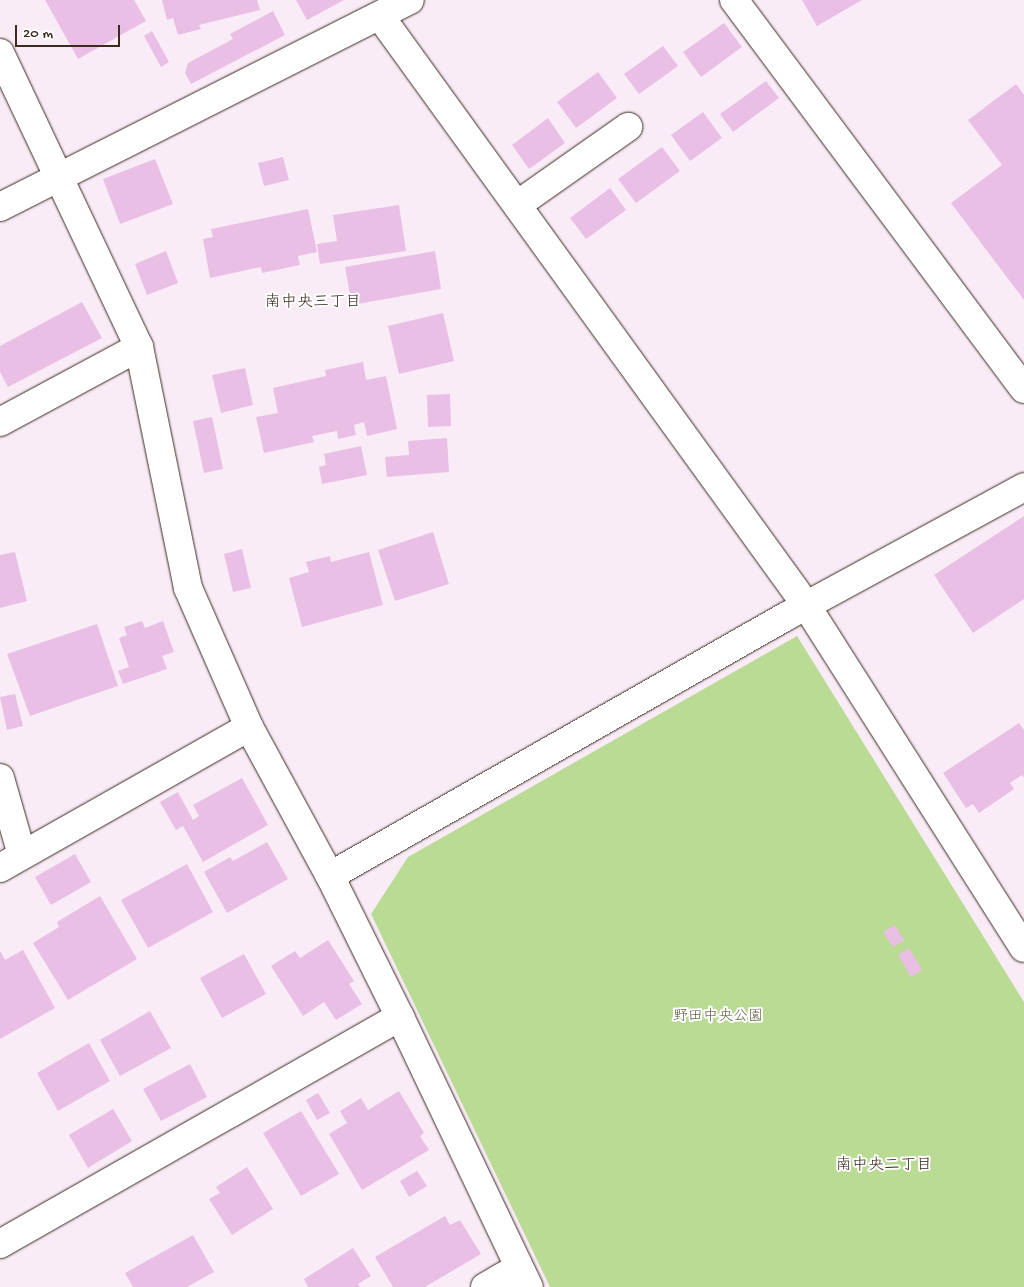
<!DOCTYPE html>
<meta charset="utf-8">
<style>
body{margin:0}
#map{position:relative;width:1024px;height:1287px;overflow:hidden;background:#f9ecf7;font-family:"Gochi Hand","Klee One",sans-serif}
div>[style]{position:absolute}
.green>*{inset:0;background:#badb94}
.building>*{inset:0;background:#eabfe5}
.roads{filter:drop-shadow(0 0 1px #3b2a1e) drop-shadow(0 0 1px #3b2a1e)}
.street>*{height:28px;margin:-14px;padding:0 14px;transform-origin:14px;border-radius:14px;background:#fff}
span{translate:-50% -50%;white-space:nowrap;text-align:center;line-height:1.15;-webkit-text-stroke:4px #fff;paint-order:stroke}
.park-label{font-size:15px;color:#615f41}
.neighbourhood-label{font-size:16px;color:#3b2a1e}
.scale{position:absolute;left:15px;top:25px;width:105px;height:22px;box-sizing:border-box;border:2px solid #3b2a1e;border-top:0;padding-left:6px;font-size:15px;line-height:18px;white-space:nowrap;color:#3b2a1e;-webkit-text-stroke:4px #fff;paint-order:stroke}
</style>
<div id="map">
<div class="green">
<div style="clip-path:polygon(797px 636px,1024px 1002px,1024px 1287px,550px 1287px,371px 914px,408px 857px)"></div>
</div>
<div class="building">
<div style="clip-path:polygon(45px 0,134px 0,146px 21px,78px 59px)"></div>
<div style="clip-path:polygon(162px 0,257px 0,260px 10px,199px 25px,201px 29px,178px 35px,173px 18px,167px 20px)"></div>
<div style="clip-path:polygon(296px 0,344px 0,307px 20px)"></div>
<div style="clip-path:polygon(802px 0,862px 0,817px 26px)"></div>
<div style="clip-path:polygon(273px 11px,285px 35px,191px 84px,185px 73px,188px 63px,233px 39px,230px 34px)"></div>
<div style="clip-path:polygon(724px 23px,742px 47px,701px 77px,683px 52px)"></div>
<div style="clip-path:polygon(152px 31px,169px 62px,161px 67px,144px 36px)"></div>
<div style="clip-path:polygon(663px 46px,678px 66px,639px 94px,624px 74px)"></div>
<div style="clip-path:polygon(598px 72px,617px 98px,576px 128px,557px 102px)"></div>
<div style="clip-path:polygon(766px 81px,779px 98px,733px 132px,720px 114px)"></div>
<div style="clip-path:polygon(1016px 84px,1024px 95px,1024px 300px,951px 203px,1002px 165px,968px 120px)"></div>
<div style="clip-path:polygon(703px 112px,722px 138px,690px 161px,671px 135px)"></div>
<div style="clip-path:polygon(548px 118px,565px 143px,529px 169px,512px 145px)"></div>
<div style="clip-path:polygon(662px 147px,680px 171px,636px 203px,618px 179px)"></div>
<div style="clip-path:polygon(283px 157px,289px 180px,264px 186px,258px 163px)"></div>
<div style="clip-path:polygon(155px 159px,173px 204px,120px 224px,103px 179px)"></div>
<div style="clip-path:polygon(610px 188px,626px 210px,586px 239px,570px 218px)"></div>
<div style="clip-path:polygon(399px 205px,406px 251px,320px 264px,317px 244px,337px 241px,333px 215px)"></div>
<div style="clip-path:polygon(308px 209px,317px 252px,298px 256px,300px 265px,262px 273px,261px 267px,210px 278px,203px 239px,213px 237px,211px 229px)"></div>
<div style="clip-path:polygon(166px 251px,178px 283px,147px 295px,135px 264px)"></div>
<div style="clip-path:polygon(435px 251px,441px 289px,352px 305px,345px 267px)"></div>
<div style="clip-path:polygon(82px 302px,102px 338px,8px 387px,0 372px,0 346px)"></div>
<div style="clip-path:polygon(443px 313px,454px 361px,399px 374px,388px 326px)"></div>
<div style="clip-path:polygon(363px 362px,366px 380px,386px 376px,397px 429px,367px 436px,364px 422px,354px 425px,356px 435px,338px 439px,337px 431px,312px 436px,314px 442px,264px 453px,256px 417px,278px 413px,273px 388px,326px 376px,325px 370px)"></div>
<div style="clip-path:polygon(245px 368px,253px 405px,221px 413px,212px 375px)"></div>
<div style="clip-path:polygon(450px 394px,451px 426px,428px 427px,427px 395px)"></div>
<div style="clip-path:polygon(212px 417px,223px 469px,204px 473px,193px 421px)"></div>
<div style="clip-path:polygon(447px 438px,449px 472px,387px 477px,385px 457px,409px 455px,408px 441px)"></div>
<div style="clip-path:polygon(361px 446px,367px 475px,322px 484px,319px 467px,326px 465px,324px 454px)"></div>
<div style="clip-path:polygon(1024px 516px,1024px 599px,973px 633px,934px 575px)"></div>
<div style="clip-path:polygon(433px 532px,449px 584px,395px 601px,378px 550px)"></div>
<div style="clip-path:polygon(242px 549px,251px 588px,233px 592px,224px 554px)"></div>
<div style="clip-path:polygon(15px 552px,27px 601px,0 608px,0 555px)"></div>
<div style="clip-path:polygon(369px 552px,383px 605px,302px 627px,289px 578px,309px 572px,306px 562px,330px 556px,331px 562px)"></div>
<div style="clip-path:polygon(142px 621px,145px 628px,163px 621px,174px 652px,162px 656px,167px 669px,123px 684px,118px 671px,129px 667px,119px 638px,127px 635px,124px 627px)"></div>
<div style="clip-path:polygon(97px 624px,118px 686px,30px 716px,7px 654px)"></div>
<div style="clip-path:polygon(15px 694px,23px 726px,7px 730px,0 697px)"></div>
<div style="clip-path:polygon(1019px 723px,1024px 730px,1024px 778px,1022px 775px,1010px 783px,1014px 789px,979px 813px,973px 804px,966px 808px,943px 773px)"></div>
<div style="clip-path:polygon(242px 778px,268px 825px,203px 862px,183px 826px,176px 830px,160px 802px,178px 792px,193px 820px,199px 816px,193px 805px)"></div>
<div style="clip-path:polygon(267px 842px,288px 879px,227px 913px,204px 872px,230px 857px,233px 861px)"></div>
<div style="clip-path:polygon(75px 854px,91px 882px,51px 905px,35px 877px)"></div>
<div style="clip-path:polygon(187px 864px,213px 912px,148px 948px,121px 900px)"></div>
<div style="clip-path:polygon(100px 896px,137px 959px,68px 1000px,33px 943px,59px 927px,57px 922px)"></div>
<div style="clip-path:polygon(895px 925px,904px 940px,893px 947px,883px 932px)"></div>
<div style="clip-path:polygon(328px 940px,354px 981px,349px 984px,362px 1004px,336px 1020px,324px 1002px,303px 1016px,271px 966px,295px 951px,300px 958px)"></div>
<div style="clip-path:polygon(909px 948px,922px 970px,911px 977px,898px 955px)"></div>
<div style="clip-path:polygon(23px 950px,55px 1008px,0 1039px,0 951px,5px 960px)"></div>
<div style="clip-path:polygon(244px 954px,266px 994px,222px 1018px,200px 978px)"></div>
<div style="clip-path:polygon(150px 1011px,171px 1048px,120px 1076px,100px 1040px)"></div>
<div style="clip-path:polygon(89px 1043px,110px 1081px,58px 1111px,37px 1073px)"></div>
<div style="clip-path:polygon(190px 1064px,207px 1097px,161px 1121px,143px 1089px)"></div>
<div style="clip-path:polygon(399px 1091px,424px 1133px,420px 1136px,429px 1150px,362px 1190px,329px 1134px,347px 1123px,340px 1111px,361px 1098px,368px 1110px)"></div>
<div style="clip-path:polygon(318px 1093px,330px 1113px,317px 1120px,306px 1100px)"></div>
<div style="clip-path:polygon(113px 1109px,132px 1141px,88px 1168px,69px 1135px)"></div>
<div style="clip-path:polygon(301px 1111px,339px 1174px,301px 1196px,263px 1133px)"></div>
<div style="clip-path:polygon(247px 1167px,273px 1209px,232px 1235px,209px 1199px,220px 1193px,216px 1187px)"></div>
<div style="clip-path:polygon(417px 1171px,427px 1186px,409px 1197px,400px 1181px)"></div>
<div style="clip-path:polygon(445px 1216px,450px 1225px,460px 1220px,481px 1254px,425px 1287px,393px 1287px,375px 1257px)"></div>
<div style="clip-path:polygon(193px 1235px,214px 1272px,187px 1287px,133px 1287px,125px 1273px)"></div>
<div style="clip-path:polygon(353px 1248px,371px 1276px,358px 1284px,360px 1287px,308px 1287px,304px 1279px)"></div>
</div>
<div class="roads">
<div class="street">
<div style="left:734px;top:0;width:485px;rotate:53.3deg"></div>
<div style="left:380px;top:16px;width:727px;rotate:54.12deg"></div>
<div style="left:806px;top:605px;width:406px;rotate:57.6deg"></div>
<div style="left:0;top:53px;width:325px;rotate:64.7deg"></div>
<div style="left:139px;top:347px;width:246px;rotate:78.5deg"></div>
<div style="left:188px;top:588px;width:152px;rotate:66.3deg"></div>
<div style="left:249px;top:727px;width:170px;rotate:61.5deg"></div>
<div style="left:330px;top:876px;width:157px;rotate:63.6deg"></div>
<div style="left:517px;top:205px;width:136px;rotate:-35.1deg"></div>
<div style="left:0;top:207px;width:459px;rotate:-26.8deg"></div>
<div style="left:0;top:422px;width:158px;rotate:-28.3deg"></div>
<div style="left:0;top:778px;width:80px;rotate:74.1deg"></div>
<div style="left:0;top:868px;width:286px;rotate:-29.5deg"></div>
<div style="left:330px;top:876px;width:524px;rotate:-29.65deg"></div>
<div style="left:785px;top:617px;width:272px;rotate:-28.5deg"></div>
<div style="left:0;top:1244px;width:460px;rotate:-29.6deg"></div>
<div style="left:400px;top:1017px;width:299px;rotate:64.5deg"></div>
<div style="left:485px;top:1287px;width:39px;rotate:-30deg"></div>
</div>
</div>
<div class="park-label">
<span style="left:718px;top:1018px">野田中央公園</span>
</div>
<div class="neighbourhood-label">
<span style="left:313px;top:304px">南中央三丁目</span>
<span style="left:884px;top:1167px">南中央二丁目</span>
</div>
<div class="scale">20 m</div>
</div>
